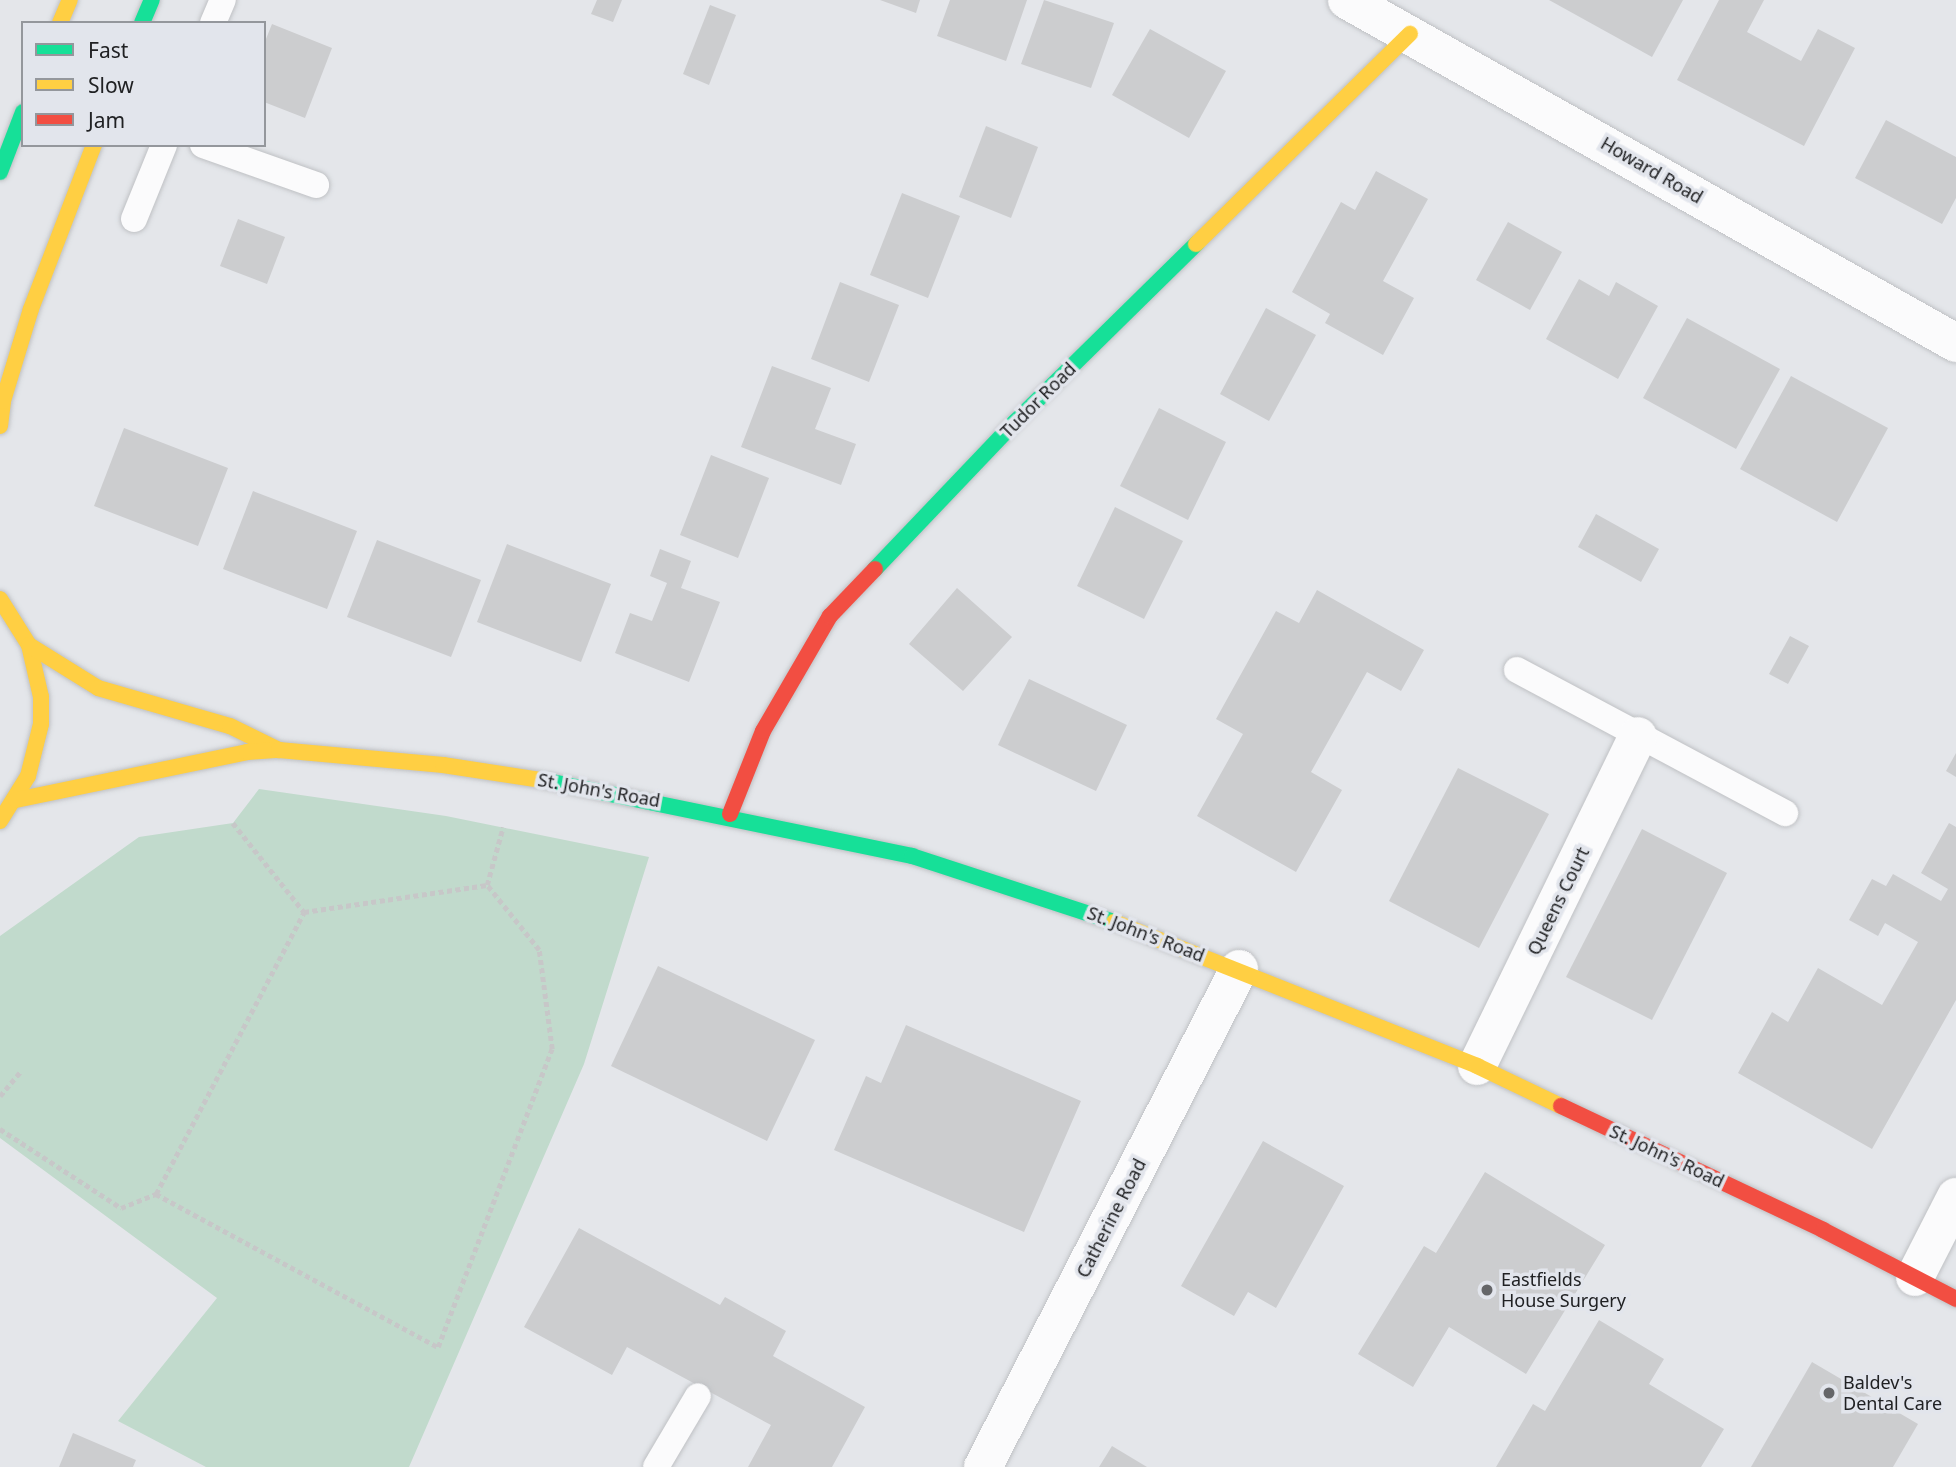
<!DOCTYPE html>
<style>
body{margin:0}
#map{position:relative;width:1956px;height:1467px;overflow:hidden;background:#e4e6ea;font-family:"Noto Sans",sans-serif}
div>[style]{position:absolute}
.green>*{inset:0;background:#c1dacc}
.building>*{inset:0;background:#cccdcf}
.path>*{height:4.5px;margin-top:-2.25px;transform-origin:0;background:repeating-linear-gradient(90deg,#c7c7c8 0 5px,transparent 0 8.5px)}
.roads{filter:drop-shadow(0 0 2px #bfc1c4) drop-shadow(0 0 2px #bfc1c4)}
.lane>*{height:26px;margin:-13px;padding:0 13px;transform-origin:13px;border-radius:13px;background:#fbfbfc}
.street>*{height:38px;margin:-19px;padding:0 19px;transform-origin:19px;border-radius:19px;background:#fbfbfc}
.fast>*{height:16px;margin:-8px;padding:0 8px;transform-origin:8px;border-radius:8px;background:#16e098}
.slow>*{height:16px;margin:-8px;padding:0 8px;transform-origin:8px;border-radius:8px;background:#ffcf43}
.jam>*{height:16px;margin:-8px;padding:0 8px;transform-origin:8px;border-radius:8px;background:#f24e42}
.dots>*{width:19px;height:19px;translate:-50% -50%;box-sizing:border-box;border:4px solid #e2e5ec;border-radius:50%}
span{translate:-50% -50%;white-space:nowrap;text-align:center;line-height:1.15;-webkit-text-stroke:7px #e2e5ec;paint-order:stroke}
.street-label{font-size:18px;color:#202123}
.poi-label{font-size:18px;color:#202123}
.left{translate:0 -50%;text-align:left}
.legend{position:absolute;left:21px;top:21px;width:245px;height:126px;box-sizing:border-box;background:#e2e5ec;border:2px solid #94979c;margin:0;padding:9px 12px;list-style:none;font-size:21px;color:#202123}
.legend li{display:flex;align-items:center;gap:14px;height:35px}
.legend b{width:35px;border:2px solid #94979c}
</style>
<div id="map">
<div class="green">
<div style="clip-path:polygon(259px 789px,446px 816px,649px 857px,584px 1064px,409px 1467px,206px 1467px,118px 1421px,217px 1298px,0 1138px,0 936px,139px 837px,233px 823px)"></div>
</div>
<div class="building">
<div style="clip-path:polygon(597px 0,622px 0,613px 22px,591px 14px)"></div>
<div style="clip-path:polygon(880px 0,920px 0,916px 13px)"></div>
<div style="clip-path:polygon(950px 0,1027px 0,1006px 61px,937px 36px)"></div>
<div style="clip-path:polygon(1044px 0,1114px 23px,1091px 88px,1021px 64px)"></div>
<div style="clip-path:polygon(1549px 0,1683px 0,1652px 57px)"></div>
<div style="clip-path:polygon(1719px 0,1764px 0,1747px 32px,1801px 61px,1818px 29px,1855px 48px,1804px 146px,1677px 80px)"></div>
<div style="clip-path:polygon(710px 5px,736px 15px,709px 85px,683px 74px)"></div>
<div style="clip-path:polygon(272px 24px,332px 48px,305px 118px,264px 102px,264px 44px)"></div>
<div style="clip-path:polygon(1150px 29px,1226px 71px,1189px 138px,1112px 95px)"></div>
<div style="clip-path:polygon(1886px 120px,1956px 157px,1956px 198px,1942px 224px,1855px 178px)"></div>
<div style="clip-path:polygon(986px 126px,1038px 147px,1011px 218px,959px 197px)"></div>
<div style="clip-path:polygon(1376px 171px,1428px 199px,1383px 281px,1414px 298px,1383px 355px,1325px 323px,1330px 314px,1292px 292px,1341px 202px,1355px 210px)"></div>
<div style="clip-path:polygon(902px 193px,960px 216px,928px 298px,870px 275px)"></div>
<div style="clip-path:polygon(238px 219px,285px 237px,267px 284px,220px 266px)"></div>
<div style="clip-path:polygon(1508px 222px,1562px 252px,1530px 310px,1476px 280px)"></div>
<div style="clip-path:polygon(1579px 279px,1609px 296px,1616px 282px,1658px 306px,1618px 379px,1546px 339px)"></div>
<div style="clip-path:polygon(840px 282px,899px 305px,869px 382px,811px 359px)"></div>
<div style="clip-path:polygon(1266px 308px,1316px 335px,1269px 421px,1220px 394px)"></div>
<div style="clip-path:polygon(1687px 318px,1780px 369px,1736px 449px,1643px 398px)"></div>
<div style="clip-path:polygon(772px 366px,831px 388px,815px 429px,856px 444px,841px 485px,741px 447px)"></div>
<div style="clip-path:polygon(1791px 376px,1888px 428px,1837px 522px,1740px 469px)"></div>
<div style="clip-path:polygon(1159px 408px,1226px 442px,1188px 520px,1120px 486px)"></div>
<div style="clip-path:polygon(124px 428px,228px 468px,198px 546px,94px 506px)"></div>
<div style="clip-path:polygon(711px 455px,769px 478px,738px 558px,680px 535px)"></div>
<div style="clip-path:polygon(253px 491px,357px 531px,327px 609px,223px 569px)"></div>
<div style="clip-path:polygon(1115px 507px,1183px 541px,1144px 619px,1077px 586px)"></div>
<div style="clip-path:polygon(1596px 514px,1659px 549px,1641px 582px,1578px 547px)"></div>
<div style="clip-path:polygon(377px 540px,481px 580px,451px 657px,347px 617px)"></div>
<div style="clip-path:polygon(507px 544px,611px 584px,581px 662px,477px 622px)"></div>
<div style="clip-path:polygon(660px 549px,691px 561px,681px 588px,720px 602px,689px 682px,615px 653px,630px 613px,652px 621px,667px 583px,650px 576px)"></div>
<div style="clip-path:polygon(957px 588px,1012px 637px,963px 691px,909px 644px)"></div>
<div style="clip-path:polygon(1317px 590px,1424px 650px,1401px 691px,1367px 672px,1311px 772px,1342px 790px,1296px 872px,1197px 816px,1243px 734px,1216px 719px,1276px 611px,1299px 623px)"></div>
<div style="clip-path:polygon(1790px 636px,1809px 646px,1788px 684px,1769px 674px)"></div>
<div style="clip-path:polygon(1029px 679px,1127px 725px,1096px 791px,998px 745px)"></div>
<div style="clip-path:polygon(1956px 753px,1956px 777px,1946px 771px)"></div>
<div style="clip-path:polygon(1458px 768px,1549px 814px,1479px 948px,1389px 901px)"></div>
<div style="clip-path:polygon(1949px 823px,1956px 827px,1956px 1000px,1872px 1149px,1738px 1073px,1772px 1012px,1788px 1022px,1818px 968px,1882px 1005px,1918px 942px,1885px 923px,1878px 936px,1849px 920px,1872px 879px,1886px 886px,1893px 874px,1941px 901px,1948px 889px,1921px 873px)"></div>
<div style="clip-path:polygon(1642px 829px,1727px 873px,1652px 1020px,1566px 977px)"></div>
<div style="clip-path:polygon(658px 966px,815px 1040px,767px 1141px,611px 1066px)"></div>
<div style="clip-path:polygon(906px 1025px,1081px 1101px,1024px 1232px,834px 1150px,866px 1076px,881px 1083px)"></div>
<div style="clip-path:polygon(1263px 1141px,1344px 1186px,1276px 1308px,1248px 1292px,1234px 1316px,1181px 1286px)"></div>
<div style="clip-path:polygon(1485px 1172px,1605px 1245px,1526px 1374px,1449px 1327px,1413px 1387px,1358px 1354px,1424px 1246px,1436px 1253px)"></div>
<div style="clip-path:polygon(579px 1228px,720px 1305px,725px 1297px,786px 1331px,773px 1356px,865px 1407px,832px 1467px,748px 1467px,771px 1425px,627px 1347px,612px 1375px,524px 1327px)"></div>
<div style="clip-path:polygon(1599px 1320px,1664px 1359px,1649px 1384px,1724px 1429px,1701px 1467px,1496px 1467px,1533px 1404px,1545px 1411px)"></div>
<div style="clip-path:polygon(1812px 1362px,1918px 1424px,1893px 1467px,1751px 1467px)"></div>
<div style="clip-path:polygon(73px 1433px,136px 1460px,133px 1467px,59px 1467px)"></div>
<div style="clip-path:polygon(1112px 1446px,1147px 1467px,1099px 1467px)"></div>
</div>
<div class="path">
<div style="left:233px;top:823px;width:114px;rotate:51.4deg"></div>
<div style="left:0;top:1096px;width:31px;rotate:-50deg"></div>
<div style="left:0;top:1129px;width:145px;rotate:33.1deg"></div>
<div style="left:121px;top:1208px;width:38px;rotate:-22deg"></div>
<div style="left:156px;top:1194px;width:321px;rotate:28.5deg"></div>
<div style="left:438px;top:1347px;width:319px;rotate:-69.1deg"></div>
<div style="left:552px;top:1049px;width:100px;rotate:-97.5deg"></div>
<div style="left:539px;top:950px;width:83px;rotate:-128.7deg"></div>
<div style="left:156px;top:1194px;width:318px;rotate:-62.3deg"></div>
<div style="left:304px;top:912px;width:185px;rotate:-8.4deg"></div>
<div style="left:487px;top:885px;width:60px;rotate:-74.6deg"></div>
</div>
<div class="roads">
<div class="lane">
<div style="left:213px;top:23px;width:25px;rotate:-67deg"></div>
<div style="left:203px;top:145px;width:120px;rotate:19.5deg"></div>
<div style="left:134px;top:219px;width:80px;rotate:-67.9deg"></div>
<div style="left:1517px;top:670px;width:304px;rotate:28.1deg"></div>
<div style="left:656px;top:1467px;width:82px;rotate:-59.4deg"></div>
</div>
<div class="street">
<div style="left:1347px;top:0;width:699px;rotate:29.39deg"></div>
<div style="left:1477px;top:1066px;width:367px;rotate:-64deg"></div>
<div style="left:1915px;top:1277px;width:90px;rotate:-62.9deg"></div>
<div style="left:983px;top:1467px;width:560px;rotate:-62.79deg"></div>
</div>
<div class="fast">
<div style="left:142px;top:23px;width:25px;rotate:-67deg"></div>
<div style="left:0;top:172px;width:64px;rotate:-69deg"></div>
<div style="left:875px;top:569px;width:203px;rotate:-46.4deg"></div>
<div style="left:1015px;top:422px;width:254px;rotate:-44.5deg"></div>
<div style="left:547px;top:781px;width:373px;rotate:11.6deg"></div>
<div style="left:912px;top:856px;width:213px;rotate:18.1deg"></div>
</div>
<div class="slow">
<div style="left:60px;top:23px;width:25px;rotate:-67deg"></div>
<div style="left:1196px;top:244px;width:300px;rotate:-44.5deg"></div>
<div style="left:0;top:426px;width:25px;rotate:-83deg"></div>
<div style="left:3px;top:401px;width:96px;rotate:-73.1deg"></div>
<div style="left:31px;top:309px;width:176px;rotate:-69deg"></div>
<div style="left:0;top:599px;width:54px;rotate:57.8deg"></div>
<div style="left:29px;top:645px;width:53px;rotate:77deg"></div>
<div style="left:41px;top:697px;width:27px;rotate:90deg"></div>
<div style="left:41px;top:724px;width:54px;rotate:104deg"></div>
<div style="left:28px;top:776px;width:53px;rotate:121.9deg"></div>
<div style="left:29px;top:645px;width:81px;rotate:31.9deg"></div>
<div style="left:98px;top:688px;width:137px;rotate:16.1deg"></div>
<div style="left:230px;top:726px;width:55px;rotate:26.1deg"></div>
<div style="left:16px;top:800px;width:236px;rotate:-11.7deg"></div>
<div style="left:247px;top:752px;width:32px;rotate:-4deg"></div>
<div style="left:279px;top:750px;width:165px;rotate:5.2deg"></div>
<div style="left:443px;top:765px;width:105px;rotate:8.7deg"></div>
<div style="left:1114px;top:922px;width:391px;rotate:21.6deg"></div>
<div style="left:1477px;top:1066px;width:93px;rotate:25.5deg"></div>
</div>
<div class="jam">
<div style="left:730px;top:814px;width:89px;rotate:-68.3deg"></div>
<div style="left:763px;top:731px;width:133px;rotate:-59.8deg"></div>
<div style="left:830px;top:616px;width:65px;rotate:-46.2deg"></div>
<div style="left:1561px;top:1106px;width:290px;rotate:25.3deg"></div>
<div style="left:1823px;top:1230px;width:150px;rotate:27.4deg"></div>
</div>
</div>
<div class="dots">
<div style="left:1487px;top:1290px;background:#656669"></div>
<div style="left:1829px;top:1393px;background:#656669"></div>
</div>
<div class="street-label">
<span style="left:1652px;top:170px;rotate:30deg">Howard Road</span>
<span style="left:1038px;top:400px;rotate:-45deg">Tudor Road</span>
<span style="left:599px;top:790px;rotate:10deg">St. John's Road</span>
<span style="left:1558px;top:901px;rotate:-64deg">Queens Court</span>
<span style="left:1146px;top:934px;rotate:21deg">St. John's Road</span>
<span style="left:1667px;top:1156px;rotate:25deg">St. John's Road</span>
<span style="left:1111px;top:1218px;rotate:-63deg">Catherine Road</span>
</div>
<div class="poi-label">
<span class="left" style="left:1501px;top:1290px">Eastfields<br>House Surgery</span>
<span class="left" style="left:1843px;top:1393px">Baldev's<br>Dental Care</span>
</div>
<ul class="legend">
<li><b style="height:9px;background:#16e098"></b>Fast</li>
<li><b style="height:9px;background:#ffcf43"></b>Slow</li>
<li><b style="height:9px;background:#f24e42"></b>Jam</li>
</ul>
</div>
